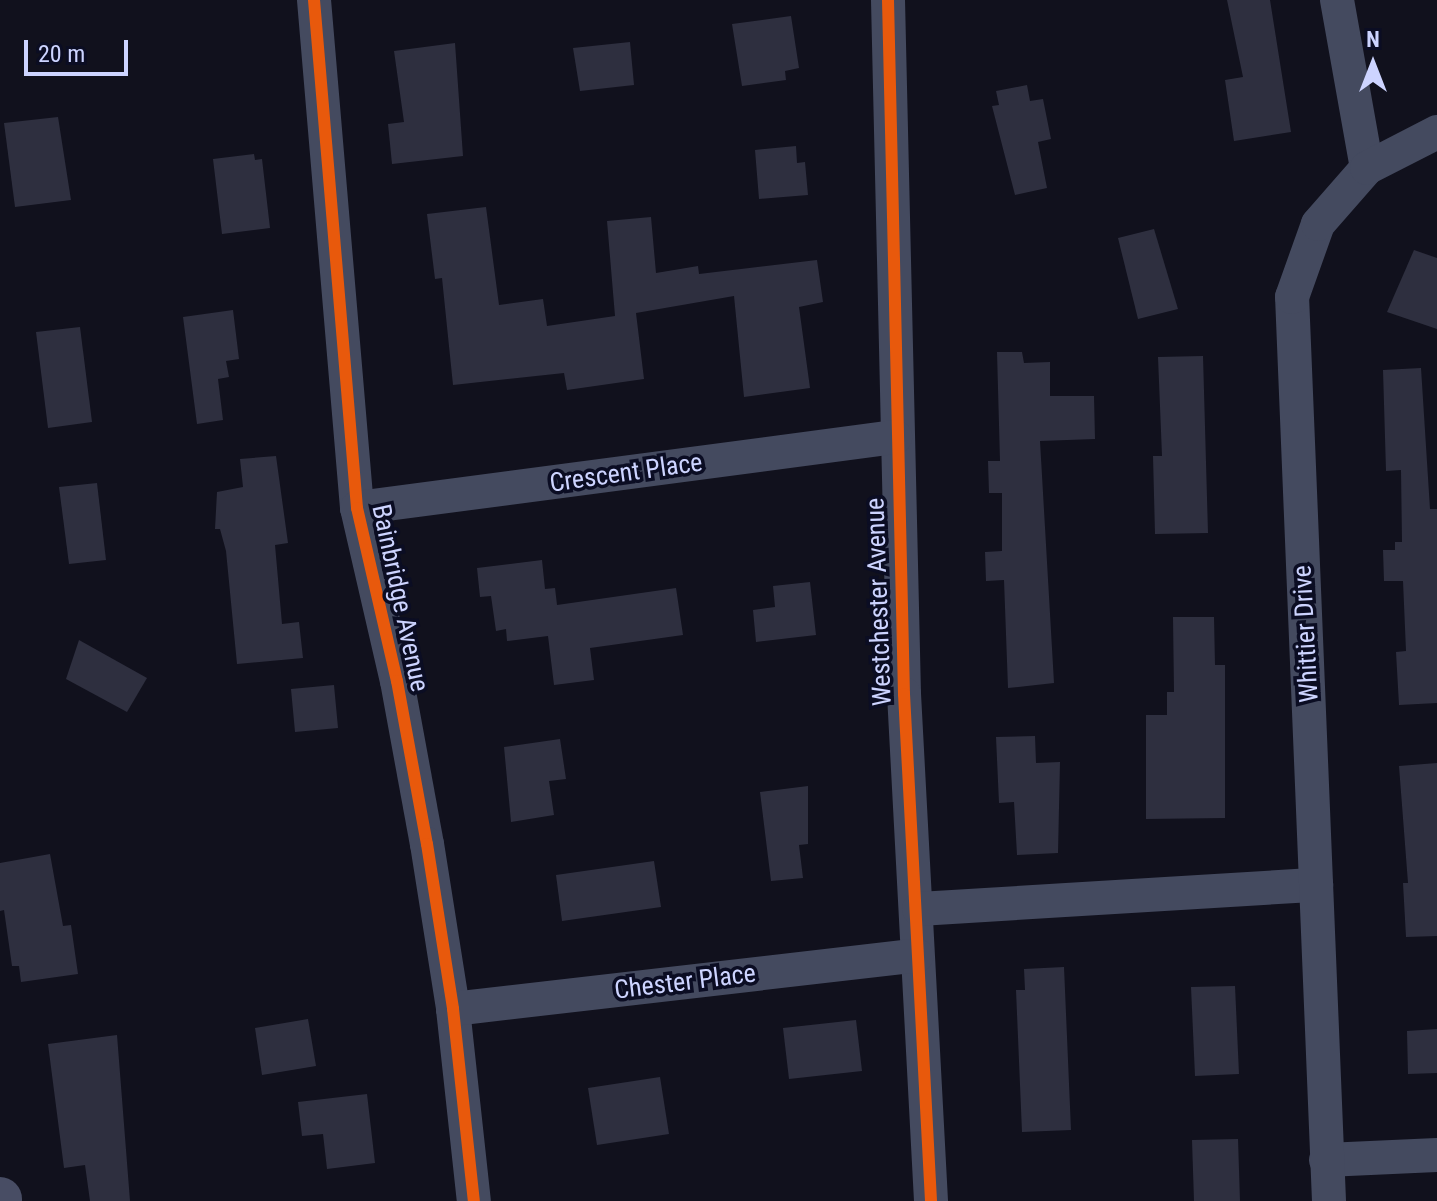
<!DOCTYPE html>
<style>
body{margin:0}
#map{position:relative;width:1437px;height:1201px;overflow:hidden;background:#11111d;font-family:"Roboto Condensed",sans-serif}
div>[style]{position:absolute}
.building>*{inset:0;background:#2e2f3f}
.street>*{height:34px;margin:-17px;padding:0 17px;transform-origin:17px;border-radius:17px;background:#444a5f}
.secondary>*{height:44px;margin:-22px;padding:0 22px;transform-origin:22px;border-radius:22px;background:#484d64}
.cycleway>*{height:12px;margin:-6px;padding:0 6px;transform-origin:6px;border-radius:6px;background:#e8590c}
span{translate:-50% -50%;white-space:nowrap;text-align:center;line-height:1.15;-webkit-text-stroke:7px #0b0d23;paint-order:stroke}
.street-label{font-size:26px;color:#cdd4ff}
.north{position:absolute;left:1333px;top:24px;width:80px;height:80px;-webkit-text-stroke:6px #0b0d23;paint-order:stroke;rotate:0deg;font-size:22px;font-weight:700;line-height:32px;text-align:center;color:#cdd4ff}
.north::after{content:'';display:block;margin:auto;width:28px;height:36px;background:#cdd4ff;clip-path:polygon(50% 0,100% 100%,50% 72%,0 100%)}
.scale{position:absolute;left:24px;top:40px;width:104px;height:36px;box-sizing:border-box;border:4px solid #cdd4ff;border-top:0;padding-left:10px;font-size:24px;line-height:28px;white-space:nowrap;color:#cdd4ff;-webkit-text-stroke:6px #0b0d23;paint-order:stroke}
</style>
<div id="map">
<div class="building">
<div style="clip-path:polygon(1227px 0,1270px 0,1291px 132px,1234px 141px,1225px 80px,1243px 77px)"></div>
<div style="clip-path:polygon(791px 16px,799px 68px,785px 71px,786px 80px,742px 86px,732px 24px)"></div>
<div style="clip-path:polygon(630px 42px,634px 85px,580px 91px,573px 48px)"></div>
<div style="clip-path:polygon(455px 43px,463px 156px,392px 164px,388px 124px,404px 122px,394px 51px)"></div>
<div style="clip-path:polygon(1027px 85px,1030px 101px,1043px 99px,1051px 139px,1038px 142px,1047px 188px,1015px 195px,992px 106px,999px 105px,996px 91px)"></div>
<div style="clip-path:polygon(58px 117px,71px 200px,15px 207px,4px 123px)"></div>
<div style="clip-path:polygon(796px 146px,797px 163px,805px 162px,808px 195px,759px 199px,755px 150px)"></div>
<div style="clip-path:polygon(254px 154px,255px 160px,262px 159px,270px 228px,222px 234px,213px 159px)"></div>
<div style="clip-path:polygon(486px 207px,499px 305px,543px 299px,547px 326px,615px 316px,607px 221px,651px 217px,656px 273px,698px 266px,699px 274px,817px 260px,823px 302px,799px 307px,810px 388px,744px 397px,734px 296px,636px 313px,644px 379px,567px 390px,564px 373px,453px 385px,442px 278px,435px 279px,427px 214px)"></div>
<div style="clip-path:polygon(1154px 229px,1178px 309px,1138px 319px,1118px 238px)"></div>
<div style="clip-path:polygon(1414px 250px,1437px 258px,1437px 329px,1387px 312px)"></div>
<div style="clip-path:polygon(233px 310px,239px 359px,226px 361px,229px 377px,218px 379px,223px 420px,197px 424px,183px 317px)"></div>
<div style="clip-path:polygon(80px 327px,92px 422px,48px 428px,36px 332px)"></div>
<div style="clip-path:polygon(997px 352px,1022px 352px,1024px 363px,1050px 362px,1050px 396px,1094px 396px,1095px 439px,1040px 441px,1054px 683px,1008px 688px,1004px 580px,986px 581px,985px 552px,1002px 551px,1002px 493px,989px 493px,988px 461px,1000px 461px)"></div>
<div style="clip-path:polygon(1203px 356px,1208px 533px,1155px 534px,1153px 456px,1162px 456px,1158px 357px)"></div>
<div style="clip-path:polygon(1421px 368px,1430px 509px,1437px 509px,1437px 703px,1399px 705px,1396px 652px,1406px 651px,1403px 581px,1384px 581px,1383px 550px,1395px 550px,1395px 542px,1402px 542px,1401px 470px,1386px 471px,1383px 370px)"></div>
<div style="clip-path:polygon(276px 456px,288px 543px,275px 545px,282px 624px,299px 622px,303px 658px,237px 664px,226px 551px,220px 529px,215px 529px,217px 492px,243px 487px,240px 459px)"></div>
<div style="clip-path:polygon(97px 483px,106px 560px,69px 564px,59px 487px)"></div>
<div style="clip-path:polygon(542px 560px,545px 589px,555px 588px,557px 605px,676px 588px,683px 635px,590px 648px,594px 680px,554px 685px,548px 636px,507px 641px,506px 629px,496px 631px,491px 596px,480px 597px,477px 568px)"></div>
<div style="clip-path:polygon(810px 582px,816px 635px,756px 642px,753px 610px,775px 607px,773px 586px)"></div>
<div style="clip-path:polygon(1173px 617px,1214px 617px,1215px 665px,1225px 665px,1225px 818px,1146px 819px,1146px 715px,1167px 715px,1167px 692px,1174px 692px)"></div>
<div style="clip-path:polygon(79px 640px,147px 678px,127px 712px,66px 679px)"></div>
<div style="clip-path:polygon(334px 685px,338px 728px,295px 732px,291px 689px)"></div>
<div style="clip-path:polygon(1035px 736px,1036px 763px,1060px 762px,1058px 853px,1017px 855px,1014px 802px,999px 803px,996px 737px)"></div>
<div style="clip-path:polygon(560px 739px,566px 779px,549px 781px,554px 815px,511px 822px,504px 747px)"></div>
<div style="clip-path:polygon(1437px 763px,1437px 936px,1406px 937px,1403px 883px,1408px 883px,1399px 766px)"></div>
<div style="clip-path:polygon(808px 786px,808px 844px,799px 845px,803px 878px,771px 881px,760px 792px)"></div>
<div style="clip-path:polygon(50px 854px,63px 926px,71px 925px,78px 974px,21px 982px,19px 966px,12px 966px,4px 910px,0 911px,0 863px)"></div>
<div style="clip-path:polygon(654px 861px,661px 907px,562px 921px,556px 875px)"></div>
<div style="clip-path:polygon(1064px 967px,1071px 1130px,1022px 1132px,1016px 990px,1025px 990px,1024px 969px)"></div>
<div style="clip-path:polygon(1235px 986px,1239px 1074px,1195px 1076px,1191px 987px)"></div>
<div style="clip-path:polygon(308px 1019px,316px 1066px,262px 1075px,255px 1028px)"></div>
<div style="clip-path:polygon(856px 1020px,862px 1071px,789px 1079px,783px 1028px)"></div>
<div style="clip-path:polygon(1437px 1029px,1437px 1073px,1408px 1074px,1407px 1031px)"></div>
<div style="clip-path:polygon(117px 1035px,130px 1201px,90px 1201px,85px 1165px,64px 1168px,48px 1044px)"></div>
<div style="clip-path:polygon(660px 1077px,669px 1134px,597px 1145px,588px 1088px)"></div>
<div style="clip-path:polygon(367px 1094px,375px 1163px,327px 1169px,323px 1134px,302px 1136px,298px 1102px)"></div>
<div style="clip-path:polygon(1238px 1139px,1240px 1201px,1194px 1201px,1192px 1140px)"></div>
</div>
<div class="street">
<div style="left:314px;top:0;width:510px;rotate:85.16deg"></div>
<div style="left:357px;top:508px;width:178px;rotate:77deg"></div>
<div style="left:397px;top:681px;width:166px;rotate:79.6deg"></div>
<div style="left:427px;top:844px;width:167px;rotate:81deg"></div>
<div style="left:453px;top:1009px;width:193px;rotate:83.8deg"></div>
<div style="left:888px;top:0;width:694px;rotate:88.68deg"></div>
<div style="left:904px;top:694px;width:508px;rotate:86.95deg"></div>
<div style="left:1337px;top:0;width:171px;rotate:79.9deg"></div>
<div style="left:357px;top:508px;width:543px;rotate:-7.52deg"></div>
<div style="left:919px;top:909px;width:398px;rotate:-3.5deg"></div>
<div style="left:453px;top:1009px;width:467px;rotate:-6.6deg"></div>
<div style="left:1326px;top:1160px;width:111px;rotate:-2.6deg"></div>
<div style="left:1329px;top:1201px;width:905px;rotate:-92.34deg"></div>
<div style="left:1292px;top:297px;width:77px;rotate:-70.4deg"></div>
<div style="left:1318px;top:224px;width:74px;rotate:-48.8deg"></div>
<div style="left:1367px;top:168px;width:79px;rotate:-27.2deg"></div>
</div>
<div class="secondary">
<div style="left:0;top:1199px;width:2px;rotate:90deg"></div>
</div>
<div class="cycleway">
<div style="left:314px;top:0;width:510px;rotate:85.16deg"></div>
<div style="left:357px;top:508px;width:178px;rotate:77deg"></div>
<div style="left:397px;top:681px;width:166px;rotate:79.6deg"></div>
<div style="left:427px;top:844px;width:167px;rotate:81deg"></div>
<div style="left:453px;top:1009px;width:193px;rotate:83.8deg"></div>
<div style="left:888px;top:0;width:694px;rotate:88.68deg"></div>
<div style="left:904px;top:694px;width:508px;rotate:86.95deg"></div>
</div>
<div class="street-label">
<span style="left:626px;top:473px;rotate:-8deg">Crescent Place</span>
<span style="left:400px;top:598px;rotate:78deg">Bainbridge Avenue</span>
<span style="left:879px;top:602px;rotate:-92deg">Westchester Avenue</span>
<span style="left:1306px;top:634px;rotate:-93deg">Whittier Drive</span>
<span style="left:685px;top:982px;rotate:-7deg">Chester Place</span>
</div>
<div class="north">N</div>
<div class="scale">20 m</div>
</div>
